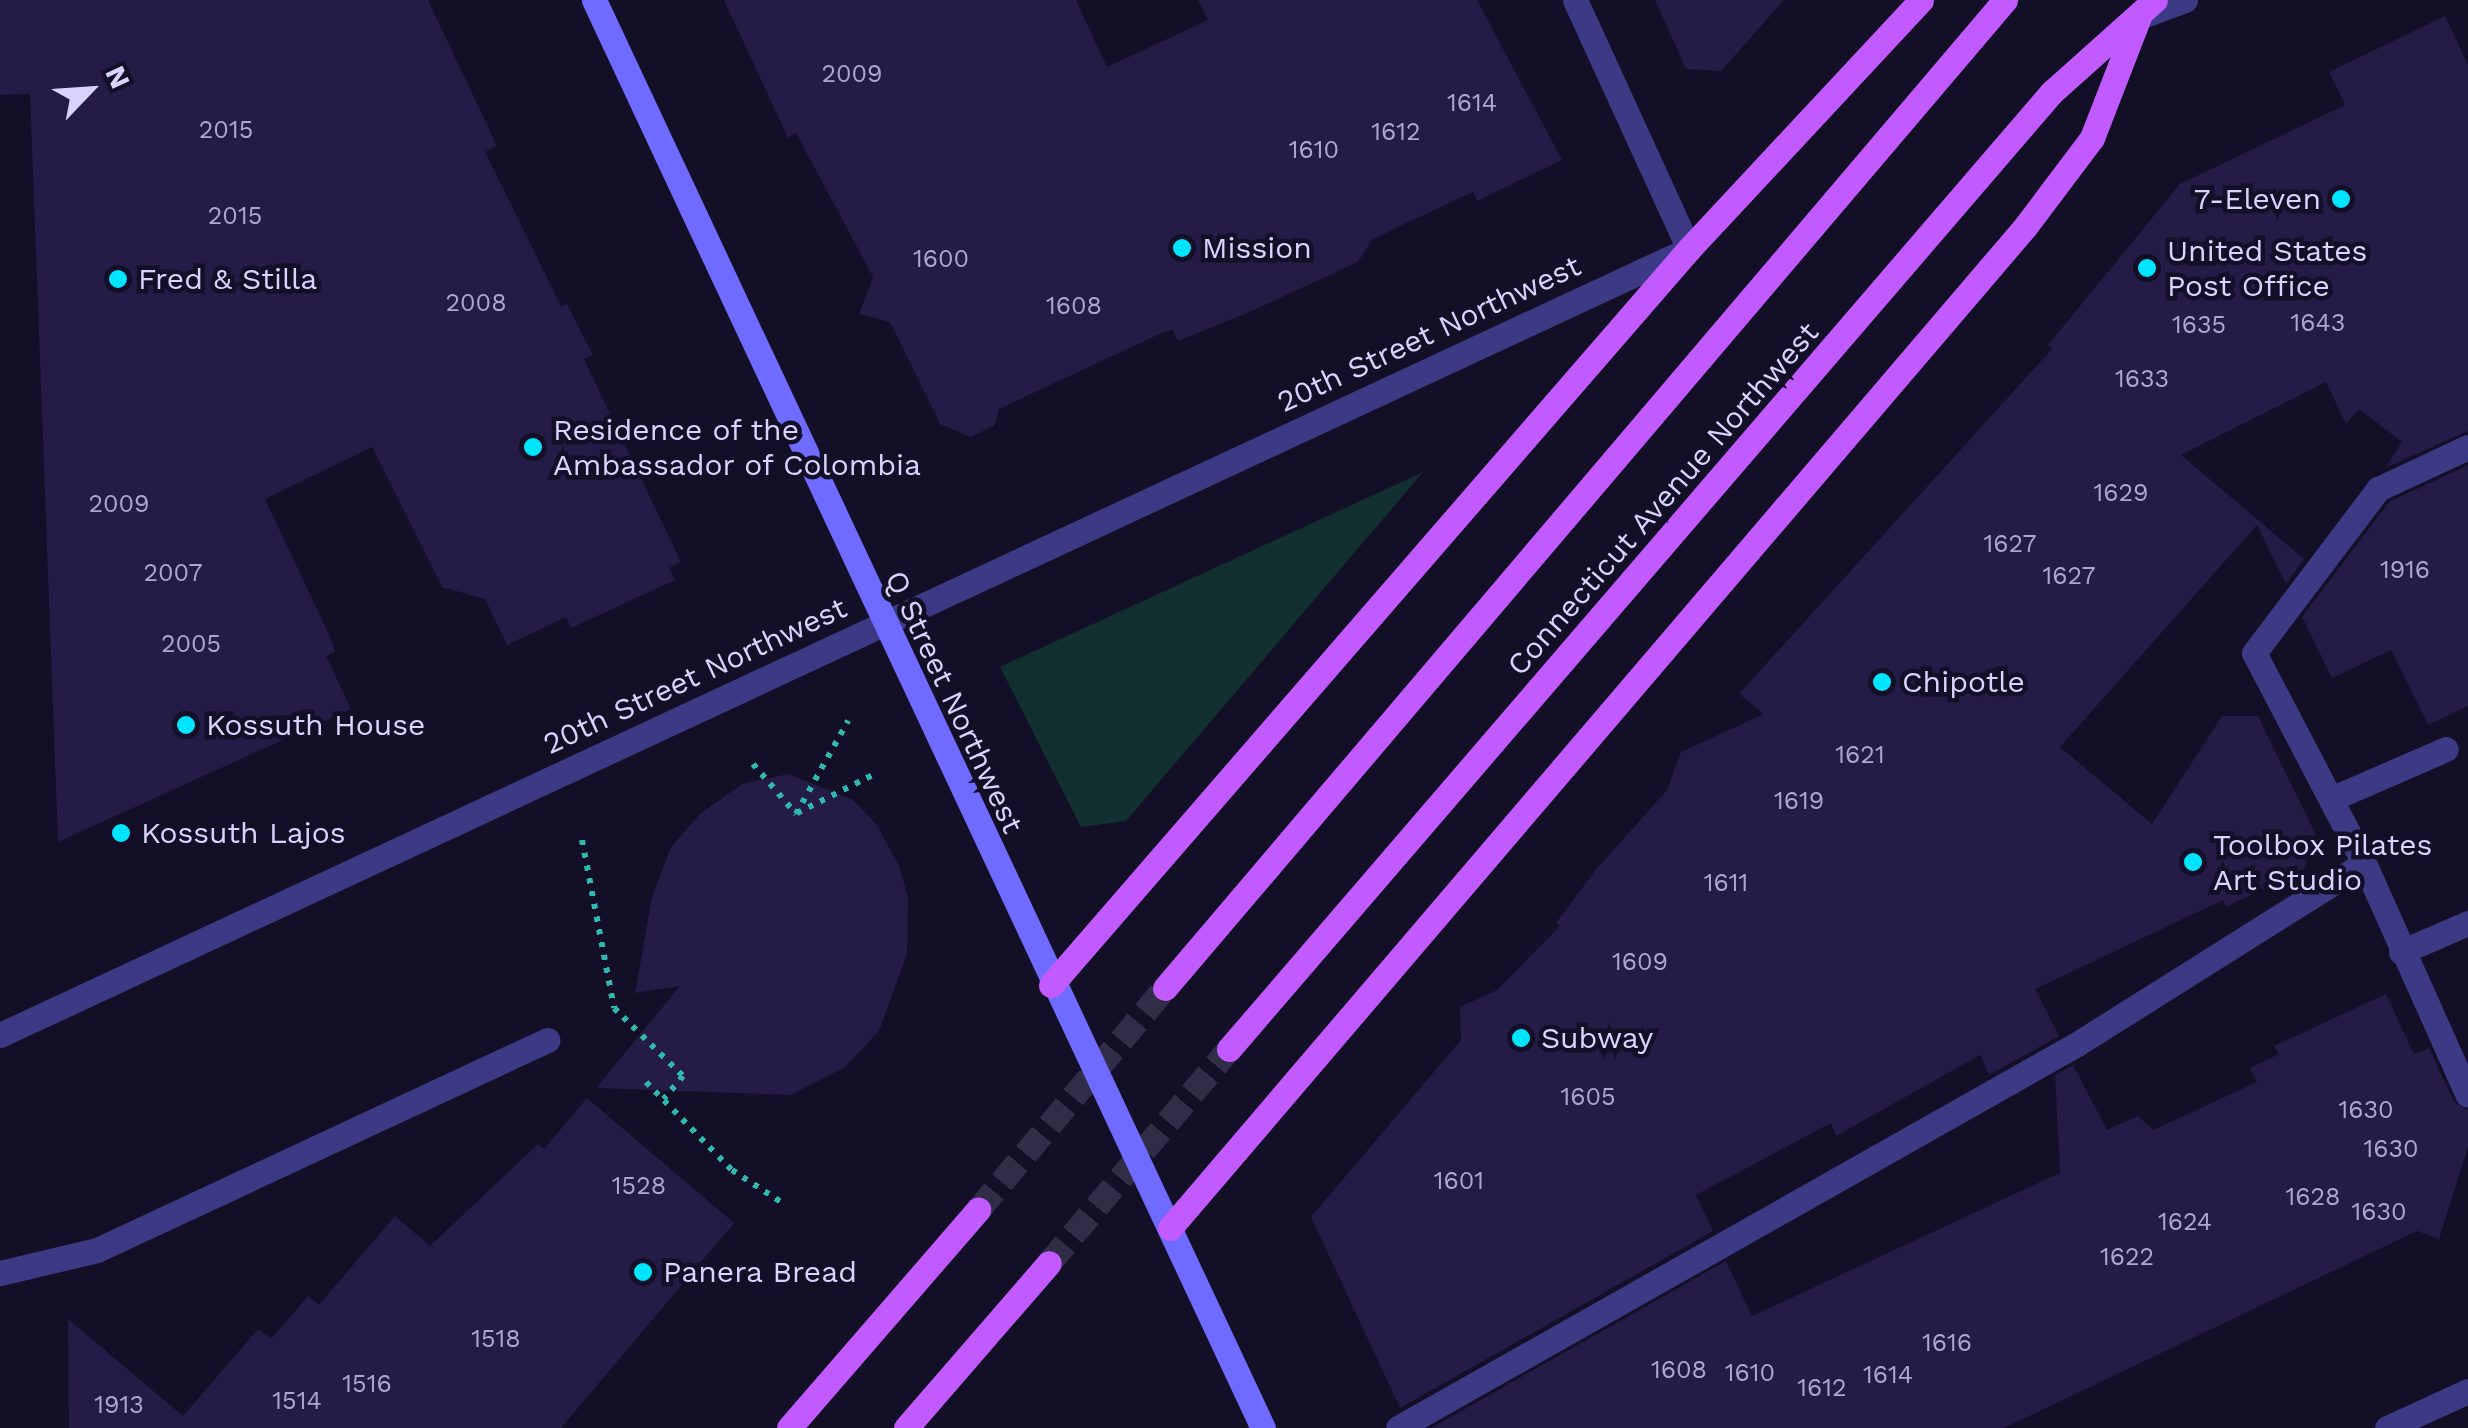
<!DOCTYPE html>
<style>
body{margin:0}
#map{position:relative;width:2468px;height:1428px;overflow:hidden;background:#130f26;font-family:"Work Sans",sans-serif}
div>[style]{position:absolute}
.green>*{inset:0;background:#12302f}
.building>*{inset:0;background:#241b47}
.primary-tunnel>*{height:25px;margin-top:-12.5px;transform-origin:0;background:repeating-linear-gradient(90deg,#312d47 0 25px,transparent 0 37px)}
.path>*{height:6px;margin-top:-3px;transform-origin:0;background:repeating-linear-gradient(90deg,#2fb8b0 0 5px,transparent 0 13px)}
.service>*{height:25px;margin:-12.5px;padding:0 12.5px;transform-origin:12.5px;border-radius:12.5px;background:#3d3a85}
.pedestrian>*{height:25px;margin:-12.5px;padding:0 12.5px;transform-origin:12.5px;border-radius:12.5px;background:#3d3a85}
.minor>*{height:25px;margin:-12.5px;padding:0 12.5px;transform-origin:12.5px;border-radius:12.5px;background:#3d3a85}
.tertiary>*{height:25px;margin:-12.5px;padding:0 12.5px;transform-origin:12.5px;border-radius:12.5px;background:#3d3a85}
.secondary>*{height:25px;margin:-12.5px;padding:0 12.5px;transform-origin:12.5px;border-radius:12.5px;background:#6f6bff}
.primary>*{height:25px;margin:-12.5px;padding:0 12.5px;transform-origin:12.5px;border-radius:12.5px;background:#c25bff}
.dots>*{width:28px;height:28px;translate:-50% -50%;box-sizing:border-box;border:5px solid #130f26;border-radius:50%}
span{translate:-50% -50%;white-space:nowrap;text-align:center;line-height:1.15;-webkit-text-stroke:9px #130f26;paint-order:stroke}
.number-label{font-size:25px;color:#aca6d1}
.number-label span{-webkit-text-stroke-width:0}
.poi-label{font-size:30px;color:#d9d4ff}
.right{translate:-100% -50%;text-align:right}
.left{translate:0 -50%;text-align:left}
.street-label{font-size:30px;color:#d9d4ff}
.north{position:absolute;left:40px;top:40px;width:100px;height:100px;-webkit-text-stroke:8px #130f26;paint-order:stroke;rotate:65deg;font-size:28px;font-weight:700;line-height:40px;text-align:center;color:#d9d4ff}
.north::after{content:'';display:block;margin:auto;width:35px;height:45px;background:#d9d4ff;clip-path:polygon(50% 0,100% 100%,50% 72%,0 100%)}
</style>
<div id="map">
<div class="green">
<div style="clip-path:polygon(1423px 472px,1126px 821px,1081px 827px,1000px 667px)"></div>
</div>
<div class="building">
<div style="clip-path:polygon(0 0,428px 0,497px 146px,485px 152px,561px 306px,567px 304px,593px 355px,584px 359px,681px 562px,669px 568px,675px 580px,571px 628px,566px 617px,507px 645px,485px 599px,442px 587px,372px 447px,265px 499px,332px 641px,335px 652px,326px 656px,351px 709px,58px 842px,30px 94px,0 95px)"></div>
<div style="clip-path:polygon(724px 0,1076px 0,1107px 67px,1208px 20px,1198px 0,1477px 0,1562px 160px,1477px 201px,1473px 192px,1398px 227px,1372px 240px,1358px 262px,1254px 310px,1178px 341px,1173px 330px,1164px 332px,999px 409px,995px 425px,971px 437px,940px 424px,890px 322px,859px 314px,873px 277px,796px 133px,788px 138px)"></div>
<div style="clip-path:polygon(1655px 0,1784px 0,1721px 71px,1686px 69px)"></div>
<div style="clip-path:polygon(2445px 16px,2468px 65px,2468px 431px,2385px 468px,2402px 442px,2359px 409px,2346px 424px,2326px 382px,2181px 455px,2304px 559px,2286px 584px,2257px 525px,2060px 747px,2152px 824px,2222px 716px,2258px 716px,2316px 835px,2304px 869px,2226px 907px,2223px 900px,2035px 989px,2059px 1036px,1989px 1075px,1980px 1055px,1836px 1136px,1831px 1123px,1696px 1195px,1713px 1231px,1400px 1408px,1311px 1217px,1461px 1040px,1460px 1007px,1497px 990px,1560px 926px,1556px 923px,1594px 872px,1667px 790px,1681px 752px,1764px 714px,1739px 694px,2052px 349px,2048px 345px,2180px 184px,2345px 105px,2329px 72px)"></div>
<div style="clip-path:polygon(2468px 465px,2468px 706px,2428px 725px,2391px 650px,2332px 678px,2302px 617px,2389px 502px)"></div>
<div style="clip-path:polygon(788px 774px,853px 800px,877px 825px,899px 866px,908px 897px,907px 954px,879px 1031px,845px 1067px,791px 1095px,596px 1088px,680px 986px,635px 993px,652px 897px,671px 847px,700px 814px,742px 784px)"></div>
<div style="clip-path:polygon(2386px 994px,2414px 1054px,2429px 1048px,2454px 1102px,2468px 1111px,2468px 1147px,2439px 1239px,2417px 1231px,2004px 1428px,1431px 1428px,1726px 1261px,1752px 1316px,2060px 1173px,2055px 1075px,2073px 1065px,2107px 1130px,2138px 1116px,2153px 1130px,2257px 1082px,2250px 1068px,2279px 1054px,2274px 1046px)"></div>
<div style="clip-path:polygon(587px 1098px,734px 1223px,561px 1428px,69px 1428px,68px 1319px,183px 1416px,258px 1329px,271px 1339px,308px 1296px,319px 1305px,395px 1216px,430px 1246px,538px 1144px,544px 1149px)"></div>
</div>
<div class="primary-tunnel">
<div style="left:978px;top:1210px;width:290px;rotate:-49.9deg"></div>
<div style="left:1049px;top:1263px;width:280px;rotate:-49.9deg"></div>
</div>
<div class="path">
<div style="left:753px;top:764px;width:66px;rotate:49.3deg"></div>
<div style="left:797px;top:813px;width:85px;rotate:-26.6deg"></div>
<div style="left:796px;top:814px;width:107px;rotate:-60.8deg"></div>
<div style="left:582px;top:840px;width:171px;rotate:79.2deg"></div>
<div style="left:614px;top:1008px;width:97px;rotate:44.6deg"></div>
<div style="left:683px;top:1076px;width:30px;rotate:130deg"></div>
<div style="left:646px;top:1082px;width:123px;rotate:45.7deg"></div>
<div style="left:732px;top:1170px;width:59px;rotate:33.1deg"></div>
</div>
<div class="service">
<div style="left:2331px;top:799px;width:125px;rotate:-23.5deg"></div>
<div style="left:2364px;top:863px;width:254px;rotate:65.9deg"></div>
<div style="left:2401px;top:952px;width:73px;rotate:-23.4deg"></div>
<div style="left:0;top:1273px;width:100px;rotate:-13.3deg"></div>
<div style="left:97px;top:1250px;width:497px;rotate:-25deg"></div>
<div style="left:1398px;top:1428px;width:780px;rotate:-29.49deg"></div>
<div style="left:2077px;top:1044px;width:339px;rotate:-32.2deg"></div>
<div style="left:2364px;top:863px;width:237px;rotate:-117.6deg"></div>
<div style="left:2254px;top:653px;width:206px;rotate:-52.9deg"></div>
<div style="left:2378px;top:489px;width:99px;rotate:-25deg"></div>
</div>
<div class="pedestrian">
<div style="left:883px;top:624px;width:889px;rotate:-24.95deg"></div>
</div>
<div class="minor">
<div style="left:1575px;top:0;width:274px;rotate:65.4deg"></div>
<div style="left:2139px;top:17px;width:49px;rotate:-20.3deg"></div>
<div style="left:2387px;top:1428px;width:89px;rotate:-24.6deg"></div>
</div>
<div class="tertiary">
<div style="left:0;top:1035px;width:974px;rotate:-24.96deg"></div>
</div>
<div class="secondary">
<div style="left:594px;top:0;width:1577px;rotate:64.9deg"></div>
</div>
<div class="primary">
<div style="left:1051px;top:985px;width:974px;rotate:-49.08deg"></div>
<div style="left:1689px;top:249px;width:340px;rotate:-47deg"></div>
<div style="left:1165px;top:988px;width:1297px;rotate:-49.63deg"></div>
<div style="left:1229px;top:1049px;width:1262px;rotate:-49.31deg"></div>
<div style="left:2052px;top:92px;width:138px;rotate:-41.8deg"></div>
<div style="left:1170px;top:1228px;width:1316px;rotate:-49.5deg"></div>
<div style="left:2025px;top:227px;width:111px;rotate:-53deg"></div>
<div style="left:2092px;top:138px;width:130px;rotate:-68.8deg"></div>
<div style="left:789px;top:1428px;width:289px;rotate:-49.1deg"></div>
<div style="left:906px;top:1428px;width:218px;rotate:-49.1deg"></div>
</div>
<div class="dots">
<div style="left:2341px;top:199px;background:#00e5ff"></div>
<div style="left:1182px;top:248px;background:#00e5ff"></div>
<div style="left:2147px;top:268px;background:#00e5ff"></div>
<div style="left:118px;top:279px;background:#00e5ff"></div>
<div style="left:533px;top:447px;background:#00e5ff"></div>
<div style="left:1882px;top:682px;background:#00e5ff"></div>
<div style="left:186px;top:725px;background:#00e5ff"></div>
<div style="left:121px;top:833px;background:#00e5ff"></div>
<div style="left:2193px;top:862px;background:#00e5ff"></div>
<div style="left:1521px;top:1038px;background:#00e5ff"></div>
<div style="left:643px;top:1272px;background:#00e5ff"></div>
</div>
<div class="number-label">
<span style="left:852px;top:74px">2009</span>
<span style="left:1472px;top:103px">1614</span>
<span style="left:226px;top:130px">2015</span>
<span style="left:1396px;top:132px">1612</span>
<span style="left:1314px;top:150px">1610</span>
<span style="left:235px;top:216px">2015</span>
<span style="left:941px;top:259px">1600</span>
<span style="left:476px;top:303px">2008</span>
<span style="left:1074px;top:306px">1608</span>
<span style="left:2318px;top:323px">1643</span>
<span style="left:2199px;top:325px">1635</span>
<span style="left:2142px;top:379px">1633</span>
<span style="left:2121px;top:493px">1629</span>
<span style="left:119px;top:504px">2009</span>
<span style="left:2010px;top:544px">1627</span>
<span style="left:2405px;top:570px">1916</span>
<span style="left:173px;top:573px">2007</span>
<span style="left:2069px;top:576px">1627</span>
<span style="left:191px;top:644px">2005</span>
<span style="left:1860px;top:755px">1621</span>
<span style="left:1799px;top:801px">1619</span>
<span style="left:1726px;top:883px">1611</span>
<span style="left:1640px;top:962px">1609</span>
<span style="left:1588px;top:1097px">1605</span>
<span style="left:2366px;top:1110px">1630</span>
<span style="left:2391px;top:1149px">1630</span>
<span style="left:1459px;top:1181px">1601</span>
<span style="left:639px;top:1186px">1528</span>
<span style="left:2313px;top:1197px">1628</span>
<span style="left:2379px;top:1212px">1630</span>
<span style="left:2185px;top:1222px">1624</span>
<span style="left:2127px;top:1257px">1622</span>
<span style="left:496px;top:1339px">1518</span>
<span style="left:1947px;top:1343px">1616</span>
<span style="left:1679px;top:1370px">1608</span>
<span style="left:1750px;top:1373px">1610</span>
<span style="left:1888px;top:1375px">1614</span>
<span style="left:367px;top:1384px">1516</span>
<span style="left:1822px;top:1388px">1612</span>
<span style="left:297px;top:1401px">1514</span>
<span style="left:119px;top:1405px">1913</span>
</div>
<div class="poi-label">
<span class="right" style="left:2321px;top:199px">7-Eleven</span>
<span class="left" style="left:1202px;top:248px">Mission</span>
<span class="left" style="left:2167px;top:268px">United States<br>Post Office</span>
<span class="left" style="left:138px;top:279px">Fred &amp; Stilla</span>
<span class="left" style="left:553px;top:447px">Residence of the<br>Ambassador of Colombia</span>
<span class="left" style="left:1902px;top:682px">Chipotle</span>
<span class="left" style="left:206px;top:725px">Kossuth House</span>
<span class="left" style="left:141px;top:833px">Kossuth Lajos</span>
<span class="left" style="left:2213px;top:862px">Toolbox Pilates<br>Art Studio</span>
<span class="left" style="left:1541px;top:1038px">Subway</span>
<span class="left" style="left:663px;top:1272px">Panera Bread</span>
</div>
<div class="street-label">
<span style="left:1429px;top:334px;rotate:-25deg">20th Street Northwest</span>
<span style="left:1663px;top:499px;rotate:-49deg">Connecticut Avenue Northwest</span>
<span style="left:695px;top:676px;rotate:-25deg">20th Street Northwest</span>
<span style="left:954px;top:702px;rotate:65deg">Q Street Northwest</span>
</div>
<div class="north">N</div>
</div>
